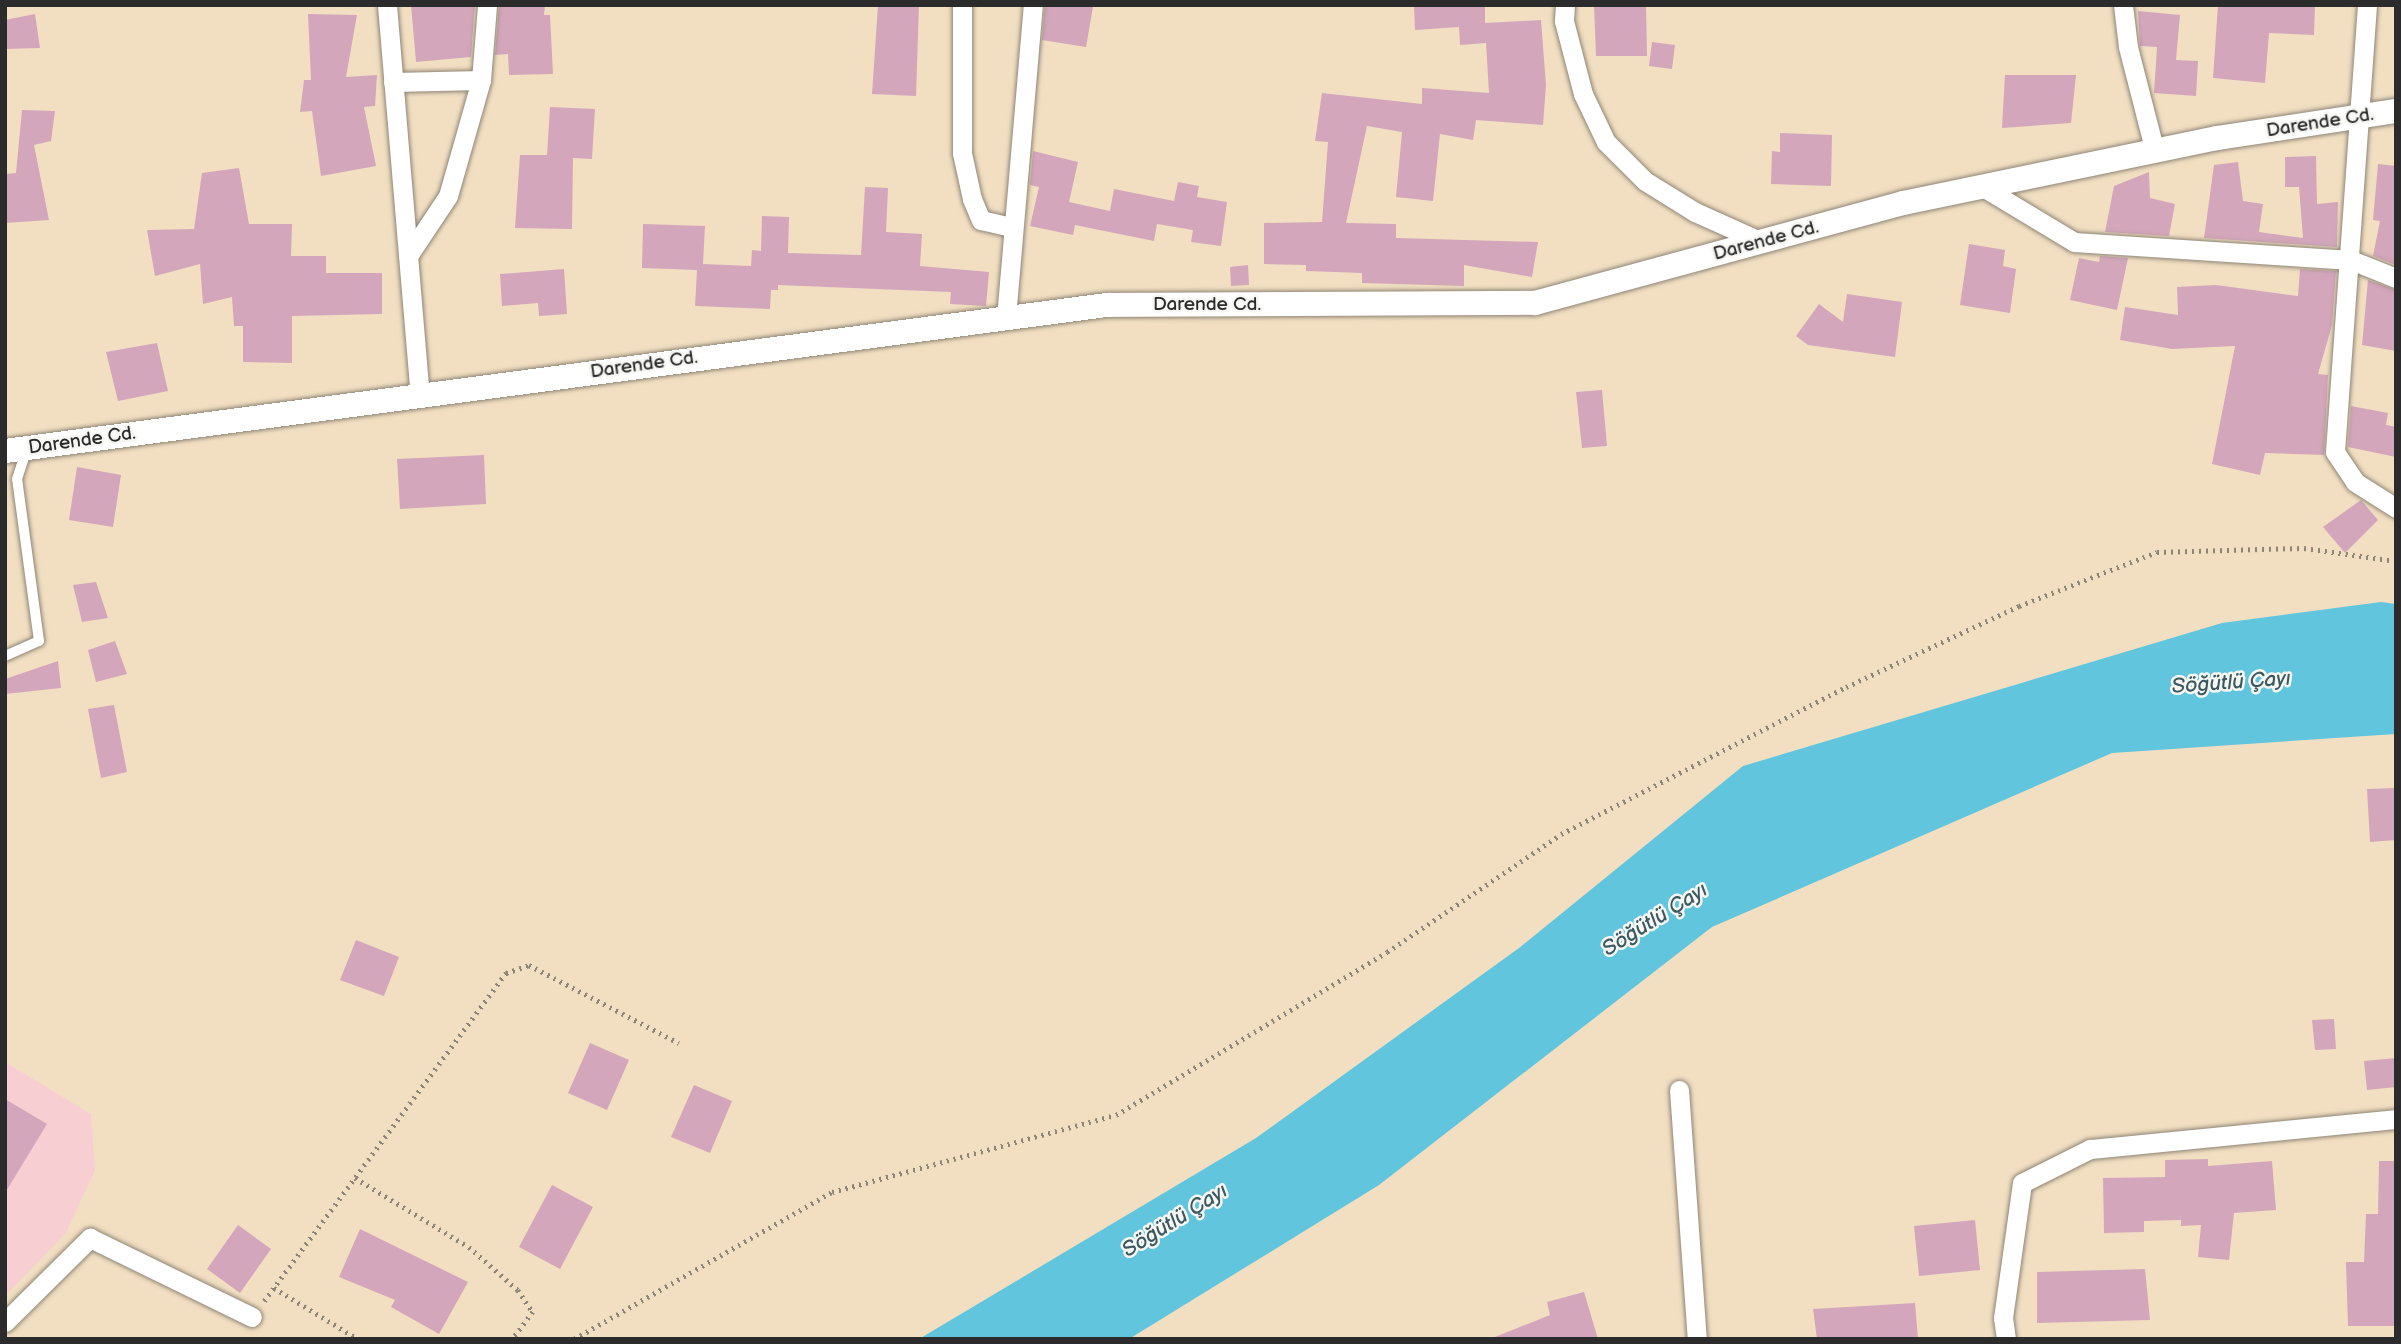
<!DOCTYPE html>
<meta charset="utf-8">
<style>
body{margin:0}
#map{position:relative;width:2401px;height:1344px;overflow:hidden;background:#f2dfc2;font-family:"Balsamiq Sans",sans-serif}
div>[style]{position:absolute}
.built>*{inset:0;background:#f7cfd2}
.water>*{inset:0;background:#61c5de}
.building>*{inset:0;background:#d3a6bb}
.path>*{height:4.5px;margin-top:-2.25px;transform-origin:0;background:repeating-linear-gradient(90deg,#8e8576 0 2px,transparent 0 7px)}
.roads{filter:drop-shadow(0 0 2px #8e8576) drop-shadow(0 0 2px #8e8576)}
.service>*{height:10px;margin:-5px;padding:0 5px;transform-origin:5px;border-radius:5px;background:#fff}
.minor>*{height:19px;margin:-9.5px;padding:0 9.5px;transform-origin:9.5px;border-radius:9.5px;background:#fff}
.tertiary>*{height:24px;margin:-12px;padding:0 12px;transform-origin:12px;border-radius:12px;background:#fff}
span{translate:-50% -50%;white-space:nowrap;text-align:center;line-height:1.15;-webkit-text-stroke:5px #f6f6f2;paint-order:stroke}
.street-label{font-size:19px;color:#2b2b2b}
.water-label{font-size:21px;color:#3b5961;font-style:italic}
.frame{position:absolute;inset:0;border:7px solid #2b2b2b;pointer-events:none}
</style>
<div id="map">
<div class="built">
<div style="clip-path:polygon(5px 1062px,91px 1114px,95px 1170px,66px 1233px,5px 1296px)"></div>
</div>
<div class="water">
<div style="clip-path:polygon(2381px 602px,2396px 604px,2396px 734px,2112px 753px,1712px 927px,1379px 1185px,1129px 1339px,919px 1339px,1256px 1138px,1519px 948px,1743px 766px,2222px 623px)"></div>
</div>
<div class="building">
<div style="clip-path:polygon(411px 5px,475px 5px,471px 57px,416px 62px)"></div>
<div style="clip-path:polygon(499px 5px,545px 5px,544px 15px,550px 15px,553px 74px,509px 75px,508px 54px,495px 55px)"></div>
<div style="clip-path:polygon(878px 5px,919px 5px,916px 96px,872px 94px)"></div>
<div style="clip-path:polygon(1045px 5px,1093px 7px,1086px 47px,1042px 40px)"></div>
<div style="clip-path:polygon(1414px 5px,1485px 5px,1485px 23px,1541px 20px,1546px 85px,1543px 125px,1476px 120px,1473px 140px,1440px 134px,1433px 201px,1396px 197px,1402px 132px,1367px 126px,1346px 223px,1396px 224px,1396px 238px,1538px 242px,1532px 277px,1464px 265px,1464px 286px,1362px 283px,1362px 273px,1306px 271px,1306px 265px,1264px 264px,1264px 223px,1322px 222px,1328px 142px,1315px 141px,1322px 93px,1422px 104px,1422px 88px,1489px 93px,1486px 43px,1460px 45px,1459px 27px,1415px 30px)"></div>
<div style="clip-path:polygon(1594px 5px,1646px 5px,1647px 56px,1596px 56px)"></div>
<div style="clip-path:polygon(2218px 5px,2315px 5px,2314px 35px,2269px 33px,2265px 83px,2213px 78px)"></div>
<div style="clip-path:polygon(2138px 11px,2180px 15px,2176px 60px,2198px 61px,2196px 96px,2154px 93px,2157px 47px,2140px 46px)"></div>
<div style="clip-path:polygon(35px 14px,40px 48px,5px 49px,5px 20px)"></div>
<div style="clip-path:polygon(308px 14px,357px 15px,346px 77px,377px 75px,375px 106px,364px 107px,376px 166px,321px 176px,312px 111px,300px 112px,304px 80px,311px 80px)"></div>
<div style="clip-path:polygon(1652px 42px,1675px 45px,1672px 69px,1649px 66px)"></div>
<div style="clip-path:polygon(2005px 75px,2076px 75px,2071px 123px,2002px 128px)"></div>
<div style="clip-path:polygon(550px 107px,595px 109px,592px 159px,573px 158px,572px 229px,515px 228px,520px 155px,547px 155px)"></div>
<div style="clip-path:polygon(22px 110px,55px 111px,51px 141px,34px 145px,49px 220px,5px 223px,5px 174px,16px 173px)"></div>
<div style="clip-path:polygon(1780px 133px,1832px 135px,1831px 186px,1771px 184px,1772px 151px,1780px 152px)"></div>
<div style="clip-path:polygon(1033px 151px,1078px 162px,1069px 202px,1110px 211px,1114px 189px,1174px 201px,1178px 182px,1199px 186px,1197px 197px,1227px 202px,1221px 246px,1191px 242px,1193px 230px,1157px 224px,1154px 241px,1075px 225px,1073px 235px,1030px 226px,1039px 187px,1030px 185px)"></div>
<div style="clip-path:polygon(2316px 156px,2317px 204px,2338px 202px,2337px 247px,2204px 238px,2214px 165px,2238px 162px,2243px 201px,2263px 204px,2259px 232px,2303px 238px,2299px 187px,2285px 187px,2285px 157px)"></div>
<div style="clip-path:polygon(2378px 164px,2396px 166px,2396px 265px,2373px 256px,2380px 221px,2373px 220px)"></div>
<div style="clip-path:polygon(239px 168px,249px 224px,292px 224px,291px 256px,326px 256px,326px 273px,382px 273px,382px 314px,292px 316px,292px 363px,243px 362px,243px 326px,234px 326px,232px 297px,203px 304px,200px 264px,155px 276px,147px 230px,194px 229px,202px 173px)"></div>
<div style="clip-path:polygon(2149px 172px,2150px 198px,2175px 204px,2169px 236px,2105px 232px,2114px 186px)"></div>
<div style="clip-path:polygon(865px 187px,888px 188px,886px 232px,922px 234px,920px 266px,989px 272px,986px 306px,950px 304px,951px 292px,778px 285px,778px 290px,771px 290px,770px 309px,695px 306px,697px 270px,642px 268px,643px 224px,705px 226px,703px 264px,751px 266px,752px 250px,761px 251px,762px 216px,789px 217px,788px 253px,861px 255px)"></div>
<div style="clip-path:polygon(1969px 244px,2005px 250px,2003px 266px,2016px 269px,2010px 313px,1960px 305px)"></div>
<div style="clip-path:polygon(2100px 256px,2128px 258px,2117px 310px,2070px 300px,2079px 258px,2099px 262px)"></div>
<div style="clip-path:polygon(1248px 265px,1249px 285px,1231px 286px,1230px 267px)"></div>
<div style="clip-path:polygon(564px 269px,567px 314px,539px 316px,538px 303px,502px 306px,500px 274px)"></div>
<div style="clip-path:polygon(2300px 269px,2336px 271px,2332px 325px,2318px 374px,2328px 375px,2324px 455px,2265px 453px,2260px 475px,2212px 464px,2235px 346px,2172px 349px,2120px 340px,2125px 307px,2178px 315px,2177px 287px,2216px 285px,2298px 296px)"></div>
<div style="clip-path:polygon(2368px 280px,2396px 290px,2396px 351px,2362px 345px)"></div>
<div style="clip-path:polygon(1847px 294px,1902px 302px,1895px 357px,1808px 345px,1796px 336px,1819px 304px,1843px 322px)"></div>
<div style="clip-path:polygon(157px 343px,168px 391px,118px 401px,106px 352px)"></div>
<div style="clip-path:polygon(1602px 390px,1607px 446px,1582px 448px,1576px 392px)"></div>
<div style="clip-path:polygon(2351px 406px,2388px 413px,2386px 425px,2396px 427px,2396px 457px,2348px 447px)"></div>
<div style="clip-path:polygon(484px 455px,486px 504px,400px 509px,397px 459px)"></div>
<div style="clip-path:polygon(77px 467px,121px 475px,113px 527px,69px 520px)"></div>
<div style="clip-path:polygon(2361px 500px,2378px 520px,2345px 553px,2323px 527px)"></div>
<div style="clip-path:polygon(96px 582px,108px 618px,82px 622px,73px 585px)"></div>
<div style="clip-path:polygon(115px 641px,127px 674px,96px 682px,88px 650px)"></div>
<div style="clip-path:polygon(58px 661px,61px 688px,5px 694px,5px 679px)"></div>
<div style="clip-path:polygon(114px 705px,127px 772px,101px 778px,88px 709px)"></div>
<div style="clip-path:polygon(2396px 788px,2396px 840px,2370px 842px,2367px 789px)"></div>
<div style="clip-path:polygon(356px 940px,399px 957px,384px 996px,340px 980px)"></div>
<div style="clip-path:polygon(2334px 1019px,2336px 1049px,2315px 1050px,2312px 1020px)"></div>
<div style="clip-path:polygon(590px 1043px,629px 1060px,607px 1110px,568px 1093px)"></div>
<div style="clip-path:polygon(2396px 1058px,2396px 1087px,2367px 1090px,2364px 1061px)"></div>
<div style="clip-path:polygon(694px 1085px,732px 1101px,710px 1153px,671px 1137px)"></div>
<div style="clip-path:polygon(5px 1099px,47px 1124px,5px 1193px)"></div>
<div style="clip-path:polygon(2208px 1159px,2208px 1166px,2272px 1161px,2276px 1210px,2234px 1213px,2229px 1260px,2198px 1257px,2201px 1225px,2181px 1226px,2181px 1220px,2144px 1221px,2144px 1232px,2104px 1233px,2103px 1178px,2165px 1177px,2165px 1160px)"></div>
<div style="clip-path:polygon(2379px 1161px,2396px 1161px,2396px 1326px,2348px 1326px,2346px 1262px,2364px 1262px,2366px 1214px,2378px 1214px)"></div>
<div style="clip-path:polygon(552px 1185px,593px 1207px,560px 1269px,519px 1247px)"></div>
<div style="clip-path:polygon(1975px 1220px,1980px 1270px,1919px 1276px,1914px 1226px)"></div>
<div style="clip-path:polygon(238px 1225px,271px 1249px,240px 1293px,207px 1269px)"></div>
<div style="clip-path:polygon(360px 1229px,468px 1282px,439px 1334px,391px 1307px,395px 1300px,339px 1277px)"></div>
<div style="clip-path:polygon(2145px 1269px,2150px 1320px,2037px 1323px,2037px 1272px)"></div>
<div style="clip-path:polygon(1584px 1292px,1598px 1339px,1490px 1339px,1550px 1315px,1547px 1302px)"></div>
<div style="clip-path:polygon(1915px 1303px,1918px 1339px,1817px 1339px,1813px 1309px)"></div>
</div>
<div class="path">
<div style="left:355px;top:1178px;width:133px;rotate:31.2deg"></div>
<div style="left:469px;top:1247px;width:65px;rotate:41.3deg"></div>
<div style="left:518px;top:1290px;width:27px;rotate:56deg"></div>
<div style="left:533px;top:1312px;width:34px;rotate:127deg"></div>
<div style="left:274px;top:1288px;width:98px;rotate:31.3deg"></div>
<div style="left:264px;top:1301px;width:408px;rotate:-53.6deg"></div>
<div style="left:506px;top:973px;width:24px;rotate:-19deg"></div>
<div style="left:529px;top:965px;width:169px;rotate:27.5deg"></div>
<div style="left:574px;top:1339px;width:297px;rotate:-29.7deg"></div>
<div style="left:832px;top:1192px;width:294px;rotate:-15.2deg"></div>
<div style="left:1116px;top:1115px;width:316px;rotate:-31deg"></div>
<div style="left:1387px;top:952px;width:210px;rotate:-34.1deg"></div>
<div style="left:1561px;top:834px;width:321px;rotate:-27.3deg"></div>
<div style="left:1846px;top:687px;width:191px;rotate:-25.1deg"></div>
<div style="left:2019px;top:606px;width:148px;rotate:-21.4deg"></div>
<div style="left:2157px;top:552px;width:147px;rotate:-1.6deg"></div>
<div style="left:2304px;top:548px;width:93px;rotate:8deg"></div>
</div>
<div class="roads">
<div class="service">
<div style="left:5px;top:656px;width:37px;rotate:-24deg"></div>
<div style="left:39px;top:641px;width:163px;rotate:-97.7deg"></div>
<div style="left:17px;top:479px;width:33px;rotate:-72deg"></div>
</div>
<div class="minor">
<div style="left:387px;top:5px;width:391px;rotate:85.2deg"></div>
<div style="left:962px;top:5px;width:148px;rotate:90deg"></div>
<div style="left:962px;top:153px;width:47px;rotate:77.7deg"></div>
<div style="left:972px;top:199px;width:23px;rotate:67deg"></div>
<div style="left:981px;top:220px;width:32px;rotate:13deg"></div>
<div style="left:1565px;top:5px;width:16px;rotate:94deg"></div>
<div style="left:1564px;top:21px;width:75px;rotate:75.4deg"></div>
<div style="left:1583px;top:94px;width:53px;rotate:64.4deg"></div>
<div style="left:1606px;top:142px;width:55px;rotate:45deg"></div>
<div style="left:1645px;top:181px;width:59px;rotate:31.8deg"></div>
<div style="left:1695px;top:212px;width:73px;rotate:24.1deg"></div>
<div style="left:2123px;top:5px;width:42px;rotate:83.2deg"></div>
<div style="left:2128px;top:47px;width:108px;rotate:75.6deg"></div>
<div style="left:2367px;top:5px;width:448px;rotate:94.1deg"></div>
<div style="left:2335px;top:452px;width:36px;rotate:56deg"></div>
<div style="left:2355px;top:482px;width:49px;rotate:32.4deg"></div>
<div style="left:393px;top:82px;width:88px;rotate:-1.3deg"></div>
<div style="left:481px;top:80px;width:75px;rotate:-85.4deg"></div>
<div style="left:1983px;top:187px;width:106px;rotate:31.1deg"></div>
<div style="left:2074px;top:242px;width:278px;rotate:3.7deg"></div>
<div style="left:2351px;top:260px;width:48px;rotate:21.8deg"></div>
<div style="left:408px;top:256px;width:72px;rotate:-56.3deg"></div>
<div style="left:448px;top:196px;width:121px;rotate:-74.1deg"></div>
<div style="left:1006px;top:318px;width:314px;rotate:-85.1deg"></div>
<div style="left:1679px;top:1090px;width:250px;rotate:85.9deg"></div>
<div style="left:5px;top:1322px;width:120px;rotate:-44.7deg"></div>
<div style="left:90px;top:1238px;width:180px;rotate:26deg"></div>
<div style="left:2006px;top:1339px;width:21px;rotate:-98deg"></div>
<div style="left:2003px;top:1318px;width:136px;rotate:-82deg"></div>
<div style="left:2022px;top:1183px;width:76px;rotate:-26.6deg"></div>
<div style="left:2090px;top:1149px;width:307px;rotate:-5.6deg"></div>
</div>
<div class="tertiary">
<div style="left:5px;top:451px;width:1112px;rotate:-7.55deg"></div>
<div style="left:1107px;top:305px;width:428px;rotate:-0.3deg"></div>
<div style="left:1535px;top:303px;width:381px;rotate:-15.2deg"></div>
<div style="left:1903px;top:203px;width:321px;rotate:-11.7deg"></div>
<div style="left:2217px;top:138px;width:181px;rotate:-8.6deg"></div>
</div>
</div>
<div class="street-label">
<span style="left:2320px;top:123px;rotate:-9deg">Darende Cd.</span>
<span style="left:1766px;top:241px;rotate:-15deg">Darende Cd.</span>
<span style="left:1207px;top:305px">Darende Cd.</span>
<span style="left:644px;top:365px;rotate:-8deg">Darende Cd.</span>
<span style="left:82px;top:441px;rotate:-8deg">Darende Cd.</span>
</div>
<div class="water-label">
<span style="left:2231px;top:683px;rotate:-4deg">Söğütlü Çayı</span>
<span style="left:1655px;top:920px;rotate:-32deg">Söğütlü Çayı</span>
<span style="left:1175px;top:1221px;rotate:-32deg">Söğütlü Çayı</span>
</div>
<div class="frame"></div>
</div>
